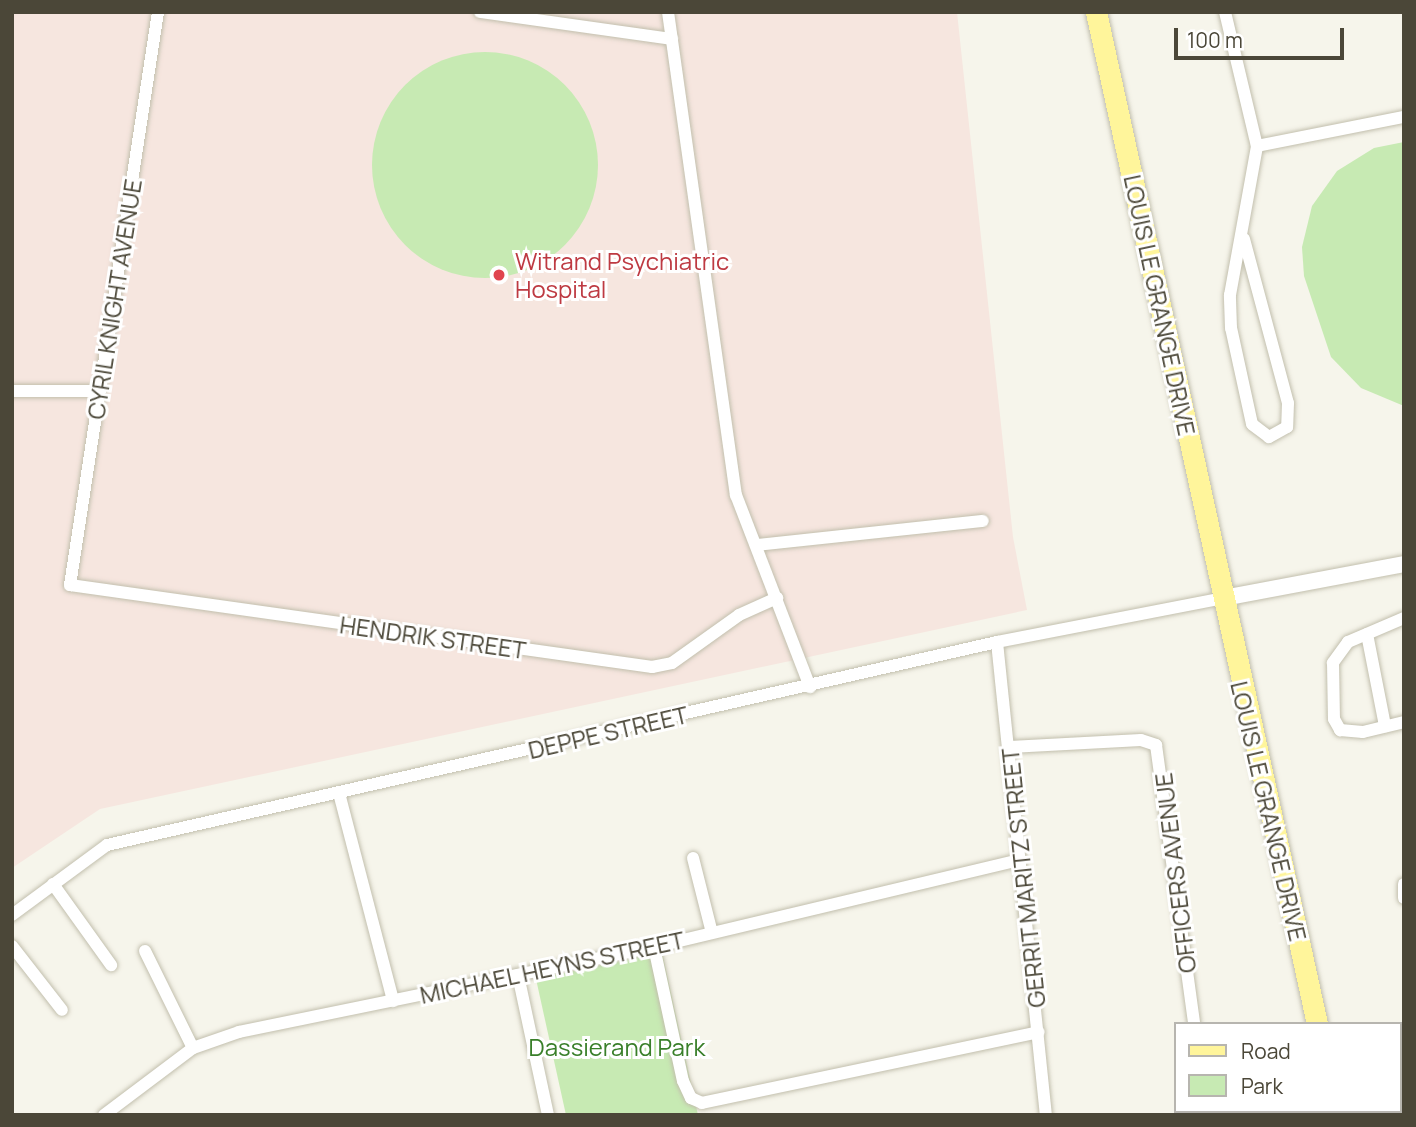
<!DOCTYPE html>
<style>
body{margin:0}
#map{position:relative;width:1416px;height:1127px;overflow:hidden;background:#f6f5eb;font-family:Manrope,sans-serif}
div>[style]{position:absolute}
.medical>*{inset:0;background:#f6e6df}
.green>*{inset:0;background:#c7eab3}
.round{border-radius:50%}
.roads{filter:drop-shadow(0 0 2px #c2bfad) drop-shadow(0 0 2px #c2bfad)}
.minor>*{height:12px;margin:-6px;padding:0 6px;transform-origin:6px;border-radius:6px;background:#fff}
.tertiary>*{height:16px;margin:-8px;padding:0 8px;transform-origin:8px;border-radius:8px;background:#fff}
.primary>*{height:21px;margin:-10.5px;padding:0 10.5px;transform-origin:10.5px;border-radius:10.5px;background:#fff59b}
.dots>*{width:19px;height:19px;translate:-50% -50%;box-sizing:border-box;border:4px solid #fff;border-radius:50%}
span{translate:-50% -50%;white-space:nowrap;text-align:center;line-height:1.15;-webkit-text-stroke:6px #fff;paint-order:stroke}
.health-label{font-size:24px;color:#be3a42}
.left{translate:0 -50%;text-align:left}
.street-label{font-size:24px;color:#4b4738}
.park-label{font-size:24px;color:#397f29}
.frame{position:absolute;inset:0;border:14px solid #4b4738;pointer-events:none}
.legend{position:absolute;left:1174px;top:1022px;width:228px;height:91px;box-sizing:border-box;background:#fff;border:2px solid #b7b5af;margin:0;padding:9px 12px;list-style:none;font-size:21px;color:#4b4738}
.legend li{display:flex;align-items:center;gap:14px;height:35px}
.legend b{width:35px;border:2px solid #b7b5af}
.scale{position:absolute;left:1174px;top:28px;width:170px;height:32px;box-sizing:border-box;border:4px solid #4b4738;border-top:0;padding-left:9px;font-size:21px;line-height:24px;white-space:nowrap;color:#4b4738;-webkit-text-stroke:5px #fff;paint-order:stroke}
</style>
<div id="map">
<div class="medical">
<div style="clip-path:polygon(12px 12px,957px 12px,1013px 537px,1027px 610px,100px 809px,12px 868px)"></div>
</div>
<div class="green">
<div class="round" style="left:372px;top:52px;width:226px;height:226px"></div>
<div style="clip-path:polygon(1404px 142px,1404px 406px,1361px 388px,1331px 357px,1304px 276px,1302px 247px,1312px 206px,1337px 171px,1374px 148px)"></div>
<div style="clip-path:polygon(662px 952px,698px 1115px,566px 1115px,536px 979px)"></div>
</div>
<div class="roads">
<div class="minor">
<div style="left:158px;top:12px;width:580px;rotate:98.73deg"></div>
<div style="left:70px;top:585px;width:588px;rotate:8.02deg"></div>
<div style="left:652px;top:667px;width:20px;rotate:-11deg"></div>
<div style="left:672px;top:663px;width:82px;rotate:-35.6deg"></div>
<div style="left:739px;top:615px;width:42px;rotate:-24.1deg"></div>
<div style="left:480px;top:12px;width:194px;rotate:8deg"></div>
<div style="left:668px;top:12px;width:488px;rotate:82deg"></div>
<div style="left:736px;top:495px;width:206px;rotate:68.9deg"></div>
<div style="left:1225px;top:12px;width:138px;rotate:76.6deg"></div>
<div style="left:1257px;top:146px;width:150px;rotate:-11.2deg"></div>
<div style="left:1244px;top:239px;width:170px;rotate:75deg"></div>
<div style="left:1288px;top:403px;width:24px;rotate:92deg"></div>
<div style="left:1287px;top:427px;width:21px;rotate:151deg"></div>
<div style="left:1269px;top:437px;width:21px;rotate:-143deg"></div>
<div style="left:1252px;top:424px;width:98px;rotate:-102.3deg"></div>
<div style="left:1231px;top:328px;width:33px;rotate:-92deg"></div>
<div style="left:1230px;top:295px;width:151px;rotate:-79.7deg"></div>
<div style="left:12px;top:391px;width:88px"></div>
<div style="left:757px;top:545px;width:227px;rotate:-6.1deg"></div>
<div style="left:1404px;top:618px;width:61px;rotate:156.8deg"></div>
<div style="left:1348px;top:642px;width:26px;rotate:126deg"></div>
<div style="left:1333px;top:663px;width:56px;rotate:89deg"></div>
<div style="left:1334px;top:719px;width:13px;rotate:61deg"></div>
<div style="left:1340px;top:730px;width:23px;rotate:5deg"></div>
<div style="left:1363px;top:732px;width:42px;rotate:-13.7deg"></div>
<div style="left:1367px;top:634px;width:94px;rotate:78.9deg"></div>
<div style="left:997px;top:642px;width:476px;rotate:84.1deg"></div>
<div style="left:1010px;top:747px;width:131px;rotate:-3.1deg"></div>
<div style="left:1141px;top:740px;width:16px;rotate:18deg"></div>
<div style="left:1156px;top:745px;width:282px;rotate:82.2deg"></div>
<div style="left:339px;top:793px;width:215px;rotate:75.4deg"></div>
<div style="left:693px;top:858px;width:77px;rotate:75.8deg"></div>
<div style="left:53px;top:884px;width:100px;rotate:54.4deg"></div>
<div style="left:1404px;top:884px;width:14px;rotate:90deg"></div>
<div style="left:12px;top:915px;width:118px;rotate:-36.4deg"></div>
<div style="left:107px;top:845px;width:913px;rotate:-12.85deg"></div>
<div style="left:997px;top:642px;width:231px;rotate:-11deg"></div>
<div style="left:12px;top:946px;width:81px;rotate:52deg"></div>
<div style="left:654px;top:947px;width:137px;rotate:77.8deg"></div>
<div style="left:683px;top:1081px;width:19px;rotate:65deg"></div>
<div style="left:691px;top:1098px;width:12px;rotate:24deg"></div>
<div style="left:702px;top:1103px;width:344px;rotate:-11.9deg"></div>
<div style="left:145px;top:951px;width:108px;rotate:63.7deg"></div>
<div style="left:518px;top:975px;width:143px;rotate:77.9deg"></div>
<div style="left:1205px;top:1111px;width:4px;rotate:90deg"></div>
<div style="left:104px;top:1115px;width:111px;rotate:-37deg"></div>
<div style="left:193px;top:1048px;width:49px;rotate:-19.2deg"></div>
<div style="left:239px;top:1032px;width:424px;rotate:-11.6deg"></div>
<div style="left:654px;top:947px;width:376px;rotate:-13.4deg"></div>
</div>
<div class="tertiary">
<div style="left:1224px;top:598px;width:183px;rotate:-10.7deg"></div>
</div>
<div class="primary">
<div style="left:1096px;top:12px;width:1036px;rotate:77.68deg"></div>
<div style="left:1337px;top:1111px;width:4px;rotate:76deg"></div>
</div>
</div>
<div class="dots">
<div style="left:499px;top:275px;background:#e0444e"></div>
</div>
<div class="health-label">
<span class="left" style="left:515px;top:275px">Witrand Psychiatric<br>Hospital</span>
</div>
<div class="street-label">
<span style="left:114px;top:299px;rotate:-81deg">CYRIL KNIGHT AVENUE</span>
<span style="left:1160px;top:305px;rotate:78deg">LOUIS LE GRANGE DRIVE</span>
<span style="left:433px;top:637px;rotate:8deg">HENDRIK STREET</span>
<span style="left:608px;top:732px;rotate:-13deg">DEPPE STREET</span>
<span style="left:1269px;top:811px;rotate:77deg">LOUIS LE GRANGE DRIVE</span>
<span style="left:1175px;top:873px;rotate:-97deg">OFFICERS AVENUE</span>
<span style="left:1023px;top:878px;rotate:-96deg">GERRIT MARITZ STREET</span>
<span style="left:552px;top:967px;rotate:-12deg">MICHAEL HEYNS STREET</span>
</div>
<div class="park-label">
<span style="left:617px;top:1047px">Dassierand Park</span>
</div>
<div class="frame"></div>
<ul class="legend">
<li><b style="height:9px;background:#fff59b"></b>Road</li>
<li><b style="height:19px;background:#c7eab3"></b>Park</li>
</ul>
<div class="scale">100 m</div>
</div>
